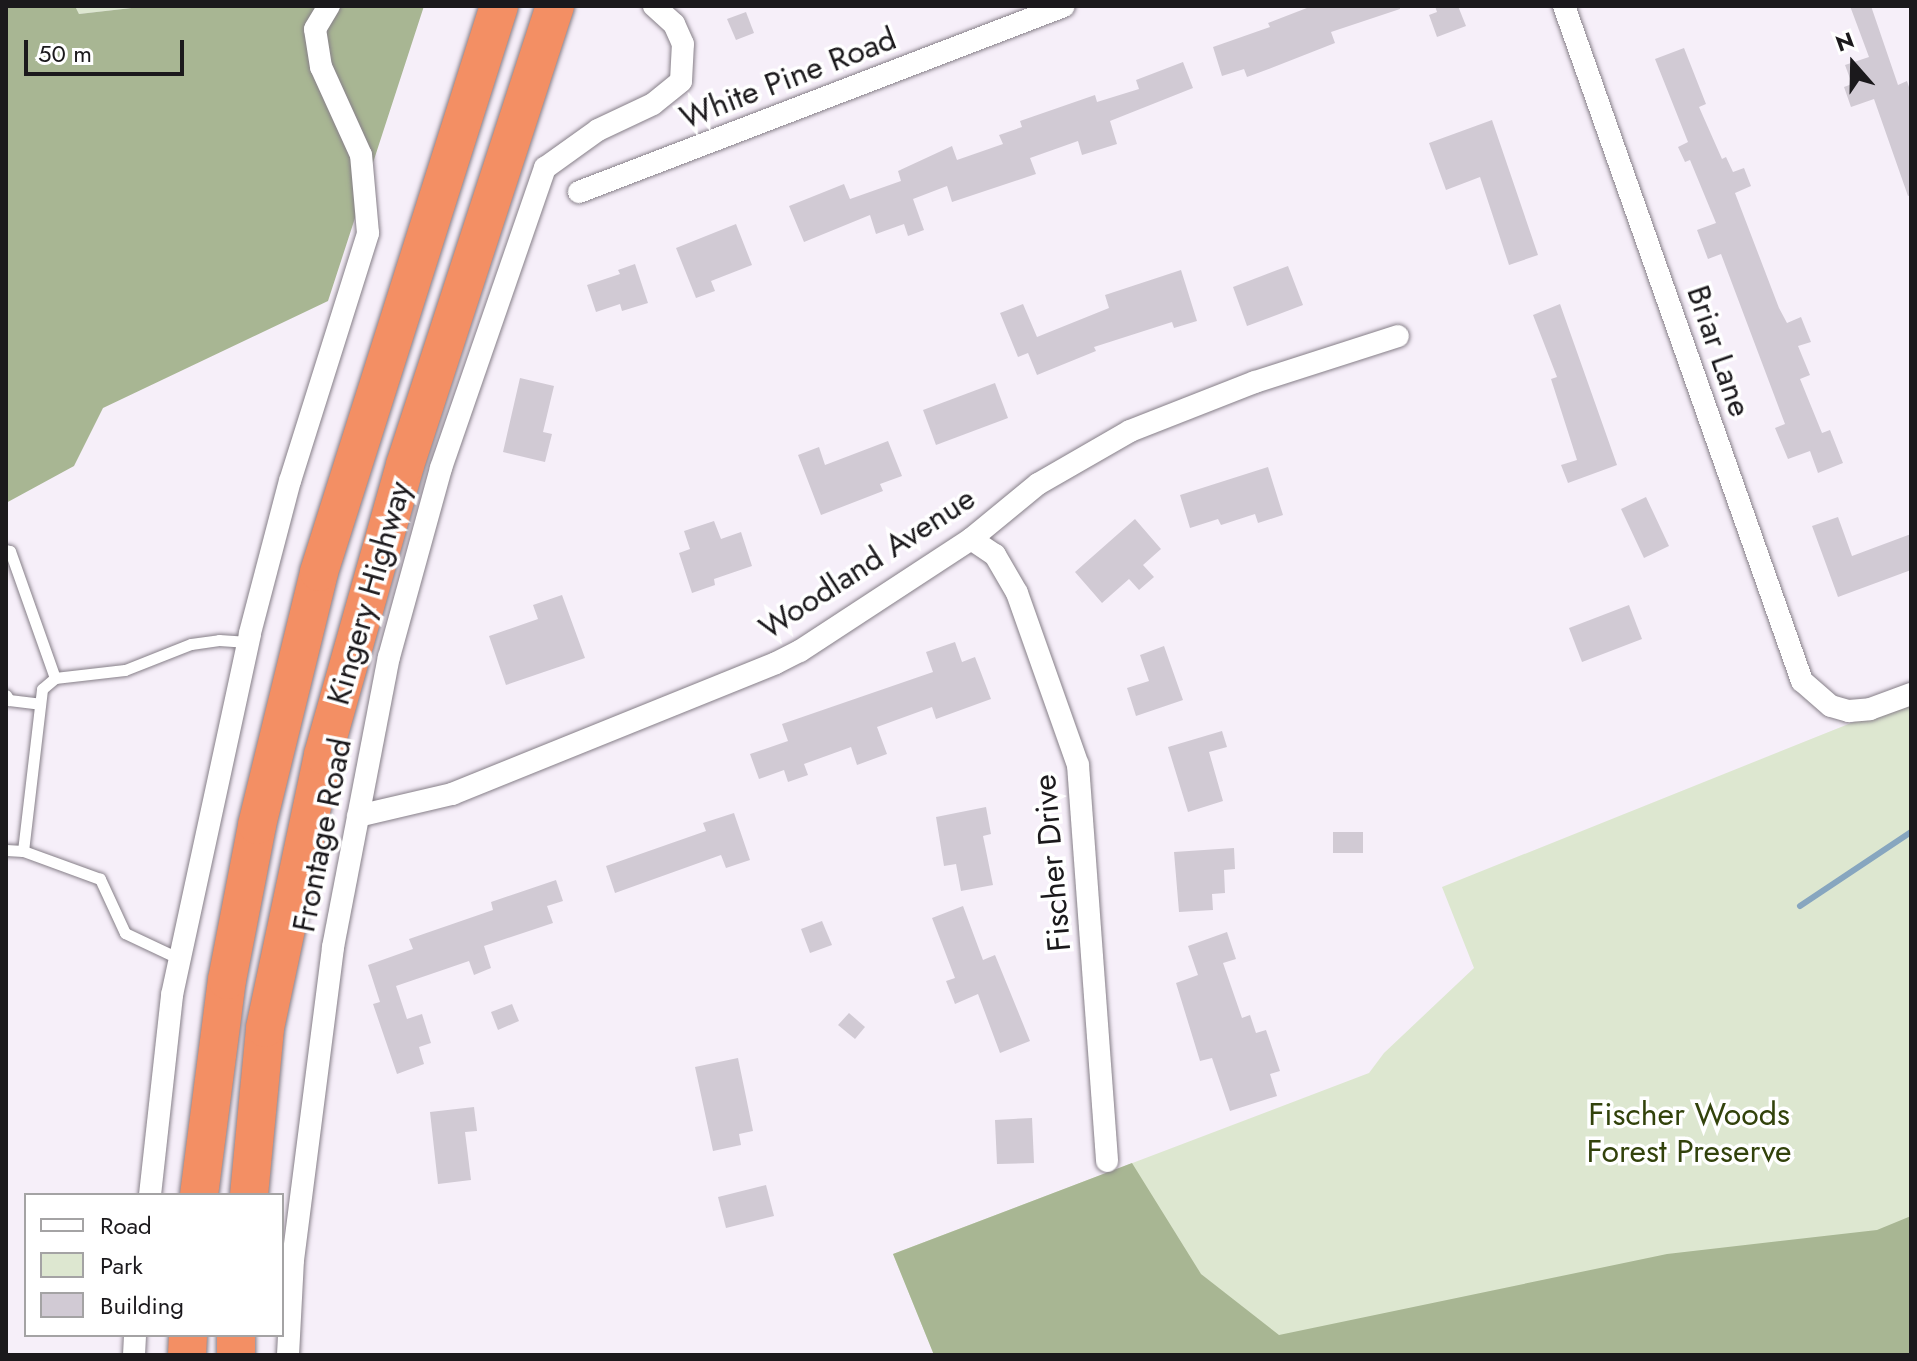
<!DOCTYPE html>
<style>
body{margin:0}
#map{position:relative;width:1917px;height:1361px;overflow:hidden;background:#f6eff9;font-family:Jost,sans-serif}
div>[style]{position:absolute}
.green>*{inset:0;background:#dde7d0}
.forest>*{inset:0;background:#a8b693}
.stream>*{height:6px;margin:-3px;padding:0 3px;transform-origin:3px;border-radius:3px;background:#87a6bf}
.building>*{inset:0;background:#d1cad4}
.roads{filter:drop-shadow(0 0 2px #867f88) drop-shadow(0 0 2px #867f88)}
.lane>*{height:11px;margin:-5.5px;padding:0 5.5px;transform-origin:5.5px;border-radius:5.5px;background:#fff}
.street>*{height:22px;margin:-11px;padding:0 11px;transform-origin:11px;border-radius:11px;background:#fff}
.highway>*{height:38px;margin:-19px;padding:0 19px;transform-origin:19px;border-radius:19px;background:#f38f64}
span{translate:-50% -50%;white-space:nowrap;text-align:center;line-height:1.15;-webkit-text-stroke:7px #fff;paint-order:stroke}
.street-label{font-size:32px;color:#1b191c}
.park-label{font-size:32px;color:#32420b}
.frame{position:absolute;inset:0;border:8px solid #1b191c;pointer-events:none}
.legend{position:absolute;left:24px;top:1193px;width:260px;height:144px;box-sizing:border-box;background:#fff;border:2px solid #a4a3a4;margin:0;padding:10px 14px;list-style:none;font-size:24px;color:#1b191c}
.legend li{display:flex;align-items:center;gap:16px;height:40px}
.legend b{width:40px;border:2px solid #a4a3a4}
.north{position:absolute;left:1813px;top:24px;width:80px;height:80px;-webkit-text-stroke:6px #fff;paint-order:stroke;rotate:340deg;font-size:22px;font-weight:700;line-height:32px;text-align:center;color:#1b191c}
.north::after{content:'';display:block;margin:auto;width:28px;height:36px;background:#1b191c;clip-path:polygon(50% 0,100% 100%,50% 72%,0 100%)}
.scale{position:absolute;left:24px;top:40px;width:160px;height:36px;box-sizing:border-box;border:4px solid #1b191c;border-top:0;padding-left:10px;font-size:24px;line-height:28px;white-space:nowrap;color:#1b191c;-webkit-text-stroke:6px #fff;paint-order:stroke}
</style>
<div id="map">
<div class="green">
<div style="clip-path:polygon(75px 6px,149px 6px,79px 14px)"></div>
<div style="clip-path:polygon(1911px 699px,1911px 1355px,934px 1355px,893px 1254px,1369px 1073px,1384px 1053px,1474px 968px,1442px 887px)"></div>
</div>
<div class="forest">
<div style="clip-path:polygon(6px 6px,75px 6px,79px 14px,149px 6px,424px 6px,328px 301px,103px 408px,74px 466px,6px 503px)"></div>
<div style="clip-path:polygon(1132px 1163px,1201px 1274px,1279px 1335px,1667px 1254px,1877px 1230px,1911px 1216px,1911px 1355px,934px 1355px,893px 1254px)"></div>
</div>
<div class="stream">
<div style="left:1800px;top:906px;width:133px;rotate:-33.7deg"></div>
</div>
<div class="building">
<div style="clip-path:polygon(1312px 6px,1400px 6px,1400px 9px,1331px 32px,1335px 43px,1266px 70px,1247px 77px,1244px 69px,1222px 76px,1213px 47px,1270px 27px,1268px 23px)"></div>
<div style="clip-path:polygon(1435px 6px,1458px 6px,1466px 26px,1437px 37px,1429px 15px,1437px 12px)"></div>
<div style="clip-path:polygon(1850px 6px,1871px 6px,1898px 85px,1907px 81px,1911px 93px,1911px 195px,1908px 196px,1874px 99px,1851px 107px,1844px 87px,1852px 84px,1845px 65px,1869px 57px)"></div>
<div style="clip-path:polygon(746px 12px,754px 33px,736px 40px,727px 19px)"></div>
<div style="clip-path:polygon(1684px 48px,1706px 104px,1699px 107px,1722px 159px,1726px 157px,1733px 172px,1744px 168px,1751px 186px,1735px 193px,1779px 308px,1787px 323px,1801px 317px,1811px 342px,1798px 346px,1810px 375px,1800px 379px,1822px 433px,1830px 430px,1843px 463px,1818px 473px,1810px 451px,1788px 459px,1775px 428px,1785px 424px,1721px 254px,1708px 259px,1697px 230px,1716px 223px,1690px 160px,1685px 162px,1678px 147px,1688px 142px,1655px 59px)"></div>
<div style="clip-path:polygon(1183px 62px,1193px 88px,1110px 121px,1117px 144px,1082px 155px,1078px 141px,1030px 158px,1036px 174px,952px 202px,947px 186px,913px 199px,924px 230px,908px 236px,904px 224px,876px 234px,870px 215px,804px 242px,789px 206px,844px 184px,850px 199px,901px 181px,898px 171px,952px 146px,957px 160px,1003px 144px,999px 135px,1022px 127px,1020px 121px,1095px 95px,1097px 102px,1139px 89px,1136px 80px)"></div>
<div style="clip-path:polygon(1492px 120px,1538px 255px,1509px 265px,1480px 177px,1446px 190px,1429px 143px)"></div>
<div style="clip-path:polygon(736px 224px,752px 265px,711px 281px,715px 291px,696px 298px,676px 248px)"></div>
<div style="clip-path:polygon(635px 264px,648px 303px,622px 311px,620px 304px,596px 312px,587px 285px,620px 274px,618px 270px)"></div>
<div style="clip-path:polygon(1288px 266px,1303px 305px,1247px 326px,1233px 287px)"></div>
<div style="clip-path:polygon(1181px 270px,1197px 321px,1174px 328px,1172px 322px,1094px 347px,1096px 351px,1037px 375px,1028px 353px,1018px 357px,1000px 313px,1023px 304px,1037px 337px,1109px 308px,1105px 295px)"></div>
<div style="clip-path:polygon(1560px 304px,1617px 465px,1568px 483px,1561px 465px,1577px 460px,1551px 379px,1557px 377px,1533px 315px)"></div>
<div style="clip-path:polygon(520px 378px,554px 386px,543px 432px,552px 434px,545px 462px,503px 452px)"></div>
<div style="clip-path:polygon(995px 383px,1008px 418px,936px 445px,923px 410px)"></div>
<div style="clip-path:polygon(888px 441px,902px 476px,880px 484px,883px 491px,821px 515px,798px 455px,819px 447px,825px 465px)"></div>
<div style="clip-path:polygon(1268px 467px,1283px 515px,1258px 523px,1255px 514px,1221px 525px,1218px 519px,1190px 528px,1180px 495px)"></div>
<div style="clip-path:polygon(1646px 497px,1669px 546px,1644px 558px,1621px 509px)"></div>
<div style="clip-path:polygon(1838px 517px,1852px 556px,1911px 534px,1911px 570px,1838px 597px,1812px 526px)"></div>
<div style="clip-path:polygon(1135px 519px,1161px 549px,1143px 565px,1154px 577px,1139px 590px,1129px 579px,1102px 603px,1075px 572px)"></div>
<div style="clip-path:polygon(714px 521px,721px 539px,741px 532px,752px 566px,714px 579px,715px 585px,692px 593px,679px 553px,690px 549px,684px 531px)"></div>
<div style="clip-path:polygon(562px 595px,585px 658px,506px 685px,489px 636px,538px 619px,533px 605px)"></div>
<div style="clip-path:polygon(1629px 605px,1642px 639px,1582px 662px,1569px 628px)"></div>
<div style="clip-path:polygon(955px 642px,962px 662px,975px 657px,991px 699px,936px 719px,932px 707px,877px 727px,887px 754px,857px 765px,851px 747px,804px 764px,808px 775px,788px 782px,784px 770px,759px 779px,750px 754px,788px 741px,782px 724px,933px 672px,926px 652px)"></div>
<div style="clip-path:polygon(1164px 646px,1183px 700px,1136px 716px,1127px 688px,1149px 681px,1140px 655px)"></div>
<div style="clip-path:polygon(1222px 731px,1227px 747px,1209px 752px,1223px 801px,1188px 812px,1168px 747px)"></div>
<div style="clip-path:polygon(986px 807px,991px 834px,983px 836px,993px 885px,961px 891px,956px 864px,944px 866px,936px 817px)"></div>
<div style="clip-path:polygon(734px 813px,750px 860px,726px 868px,721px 855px,615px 893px,606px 866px,706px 831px,703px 823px)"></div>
<div style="clip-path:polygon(1333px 832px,1363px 832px,1363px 853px,1333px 853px)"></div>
<div style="clip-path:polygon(1234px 848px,1235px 869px,1224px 870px,1225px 893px,1212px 894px,1213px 910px,1179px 912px,1174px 852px)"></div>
<div style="clip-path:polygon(556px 880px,563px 901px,547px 906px,553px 923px,484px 946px,491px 968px,474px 975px,469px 961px,396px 986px,407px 1019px,422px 1014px,431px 1043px,419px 1047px,424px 1064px,397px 1074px,373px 1004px,380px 1002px,368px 965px,413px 949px,409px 939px,493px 910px,491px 902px)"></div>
<div style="clip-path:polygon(963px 906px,983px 960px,995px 955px,1030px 1041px,1000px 1053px,978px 994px,955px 1004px,946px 981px,955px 978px,932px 918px)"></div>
<div style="clip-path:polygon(822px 921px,832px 945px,810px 953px,801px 929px)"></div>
<div style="clip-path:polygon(1227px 932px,1236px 959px,1223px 963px,1242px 1018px,1250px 1015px,1256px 1033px,1266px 1030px,1280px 1071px,1270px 1074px,1277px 1096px,1230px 1111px,1212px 1058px,1200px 1061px,1176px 983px,1198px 975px,1188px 946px)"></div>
<div style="clip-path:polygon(512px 1004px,519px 1021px,498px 1030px,491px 1012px)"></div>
<div style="clip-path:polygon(849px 1013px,865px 1027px,855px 1039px,838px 1025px)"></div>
<div style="clip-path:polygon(738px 1058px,753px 1131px,739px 1134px,741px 1145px,713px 1151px,695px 1067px)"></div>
<div style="clip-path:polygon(474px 1107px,477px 1131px,465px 1132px,471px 1180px,438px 1184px,430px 1112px)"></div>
<div style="clip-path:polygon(1032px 1118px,1034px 1163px,997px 1164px,995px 1120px)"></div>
<div style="clip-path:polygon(766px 1185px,774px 1216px,726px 1228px,718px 1197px)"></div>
</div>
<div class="roads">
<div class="lane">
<div style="left:6px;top:550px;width:4px;rotate:14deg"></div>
<div style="left:10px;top:551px;width:135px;rotate:70.5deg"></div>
<div style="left:6px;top:695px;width:6px;rotate:59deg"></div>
<div style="left:9px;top:700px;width:31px;rotate:7deg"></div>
<div style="left:6px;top:850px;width:17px;rotate:3deg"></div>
<div style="left:180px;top:959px;width:61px;rotate:-154.7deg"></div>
<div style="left:125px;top:933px;width:60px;rotate:-114.8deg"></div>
<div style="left:100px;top:879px;width:82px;rotate:-160deg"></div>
<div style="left:23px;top:851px;width:163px;rotate:-83.3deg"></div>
<div style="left:42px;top:689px;width:17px;rotate:-40deg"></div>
<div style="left:55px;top:678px;width:70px;rotate:-6.5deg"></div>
<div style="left:125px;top:670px;width:71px;rotate:-21.5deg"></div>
<div style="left:191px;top:644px;width:28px;rotate:-8deg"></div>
<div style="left:219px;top:640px;width:29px;rotate:4deg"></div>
</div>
<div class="street">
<div style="left:1564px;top:6px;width:716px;rotate:70.58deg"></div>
<div style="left:1802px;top:681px;width:38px;rotate:41deg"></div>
<div style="left:1831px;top:706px;width:19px;rotate:16deg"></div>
<div style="left:1849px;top:711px;width:21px;rotate:-5deg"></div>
<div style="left:1870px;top:709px;width:44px;rotate:-20.1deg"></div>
<div style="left:579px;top:192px;width:519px;rotate:-20.98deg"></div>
<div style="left:971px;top:539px;width:29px;rotate:34deg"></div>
<div style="left:995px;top:555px;width:44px;rotate:59.9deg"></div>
<div style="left:1017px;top:593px;width:182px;rotate:70.5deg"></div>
<div style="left:1078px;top:765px;width:397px;rotate:85.8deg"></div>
<div style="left:358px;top:816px;width:97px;rotate:-13.2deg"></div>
<div style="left:452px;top:794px;width:349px;rotate:-22deg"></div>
<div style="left:776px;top:663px;width:27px;rotate:-27deg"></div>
<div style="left:800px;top:651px;width:204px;rotate:-33.2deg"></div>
<div style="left:971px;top:539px;width:87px;rotate:-39.4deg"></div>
<div style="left:1038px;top:484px;width:106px;rotate:-29.9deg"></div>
<div style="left:1130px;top:431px;width:134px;rotate:-21.4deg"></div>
<div style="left:1255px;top:382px;width:150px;rotate:-17.8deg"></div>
<div style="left:150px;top:1195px;width:201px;rotate:-83.7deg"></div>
<div style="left:172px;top:995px;width:370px;rotate:-77.8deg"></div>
<div style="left:250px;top:633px;width:157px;rotate:-75.3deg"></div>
<div style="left:290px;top:481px;width:260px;rotate:-72.5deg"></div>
<div style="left:368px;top:233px;width:78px;rotate:-95.1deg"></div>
<div style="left:361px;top:155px;width:97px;rotate:-114.4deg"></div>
<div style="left:321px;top:67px;width:38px;rotate:-99deg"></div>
<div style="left:315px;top:29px;width:27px;rotate:-59deg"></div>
<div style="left:134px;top:1355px;width:20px;rotate:-87deg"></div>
<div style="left:288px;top:1355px;width:95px;rotate:-87deg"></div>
<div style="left:293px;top:1260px;width:316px;rotate:-82.7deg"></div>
<div style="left:333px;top:947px;width:295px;rotate:-79.1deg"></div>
<div style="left:389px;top:657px;width:196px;rotate:-74.6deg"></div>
<div style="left:441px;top:468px;width:318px;rotate:-70.9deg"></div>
<div style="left:545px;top:168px;width:65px;rotate:-35.6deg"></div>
<div style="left:598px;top:130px;width:61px;rotate:-25.3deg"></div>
<div style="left:653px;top:104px;width:36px;rotate:-39deg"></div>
<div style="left:681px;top:81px;width:37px;rotate:-87deg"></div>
<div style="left:683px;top:44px;width:22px;rotate:-114deg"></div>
<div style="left:674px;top:24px;width:27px;rotate:-138deg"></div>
</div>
<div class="highway">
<div style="left:199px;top:1195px;width:217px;rotate:-82.6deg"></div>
<div style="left:227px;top:980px;width:158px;rotate:-79deg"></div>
<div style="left:257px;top:825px;width:260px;rotate:-76.2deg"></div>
<div style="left:319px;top:572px;width:594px;rotate:-72.36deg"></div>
<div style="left:249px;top:1195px;width:168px;rotate:-84.5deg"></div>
<div style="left:265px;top:1028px;width:279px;rotate:-78deg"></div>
<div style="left:323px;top:755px;width:301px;rotate:-74.2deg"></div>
<div style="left:405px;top:465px;width:483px;rotate:-71.9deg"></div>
<div style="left:187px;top:1355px;width:20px;rotate:-87deg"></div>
<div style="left:236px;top:1355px;width:20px;rotate:-90deg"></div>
</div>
</div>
<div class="street-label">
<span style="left:788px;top:78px;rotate:-21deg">White Pine Road</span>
<span style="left:1719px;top:351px;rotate:71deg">Briar Lane</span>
<span style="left:867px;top:563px;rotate:-33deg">Woodland Avenue</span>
<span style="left:369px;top:593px;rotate:-74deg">Kingery Highway</span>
<span style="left:322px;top:835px;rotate:-79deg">Frontage Road</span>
<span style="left:1052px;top:863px;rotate:-95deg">Fischer Drive</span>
</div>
<div class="park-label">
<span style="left:1689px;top:1133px">Fischer Woods<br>Forest Preserve</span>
</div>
<div class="frame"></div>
<ul class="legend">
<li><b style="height:10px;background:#fff"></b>Road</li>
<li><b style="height:22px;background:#dde7d0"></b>Park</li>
<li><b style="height:22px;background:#d1cad4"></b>Building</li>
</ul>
<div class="north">N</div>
<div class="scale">50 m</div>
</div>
